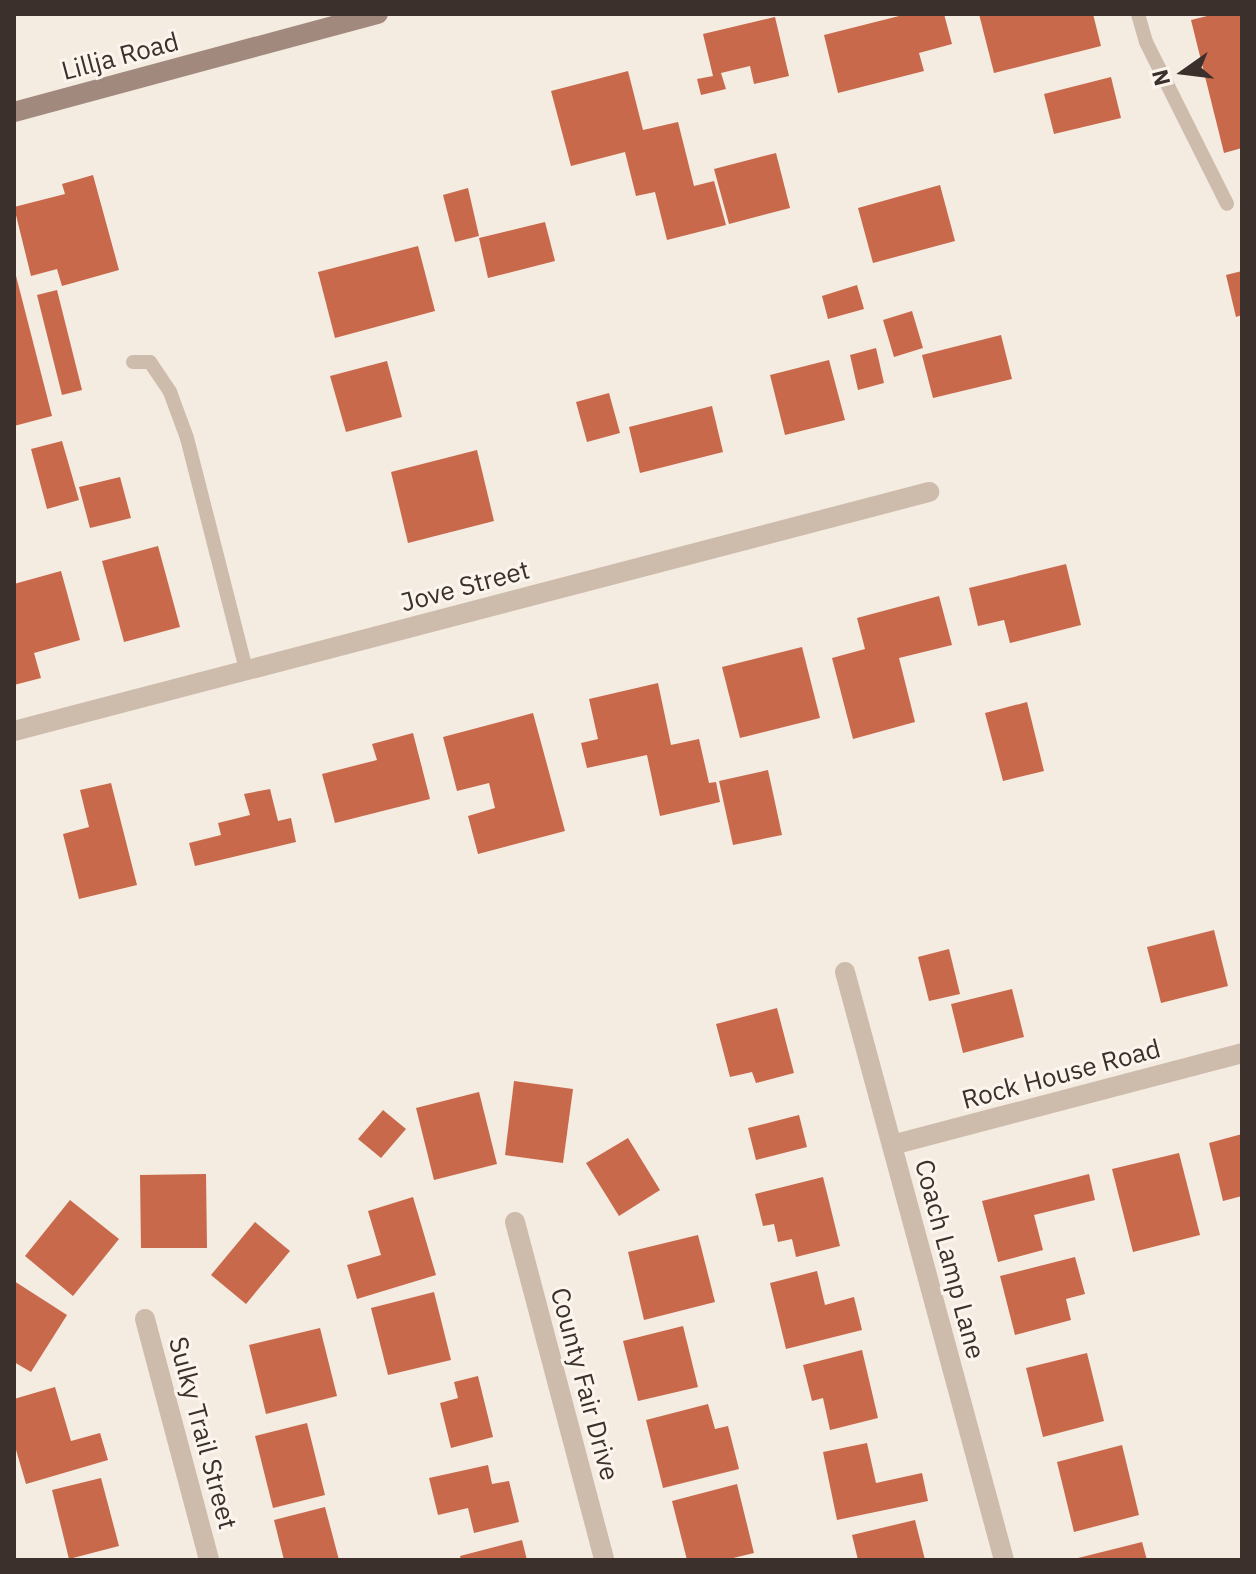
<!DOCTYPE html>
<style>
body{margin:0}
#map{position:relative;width:1256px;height:1574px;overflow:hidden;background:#f4ebe1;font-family:"IBM Plex Sans",sans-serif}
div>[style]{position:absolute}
.building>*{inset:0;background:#c8694b}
.lane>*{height:14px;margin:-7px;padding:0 7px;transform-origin:7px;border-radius:7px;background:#cdbbac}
.street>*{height:20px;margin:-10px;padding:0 10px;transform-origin:10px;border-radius:10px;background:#cdbbac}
.secondary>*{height:20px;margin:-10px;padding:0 10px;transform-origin:10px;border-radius:10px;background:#a18a7d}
span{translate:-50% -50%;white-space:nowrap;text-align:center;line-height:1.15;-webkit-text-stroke:6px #fbf5ee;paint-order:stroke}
.street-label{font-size:26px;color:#3b302b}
.frame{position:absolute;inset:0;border:16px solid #3b302b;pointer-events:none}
.north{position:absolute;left:1144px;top:32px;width:80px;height:80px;-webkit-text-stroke:6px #fbf5ee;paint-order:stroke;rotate:256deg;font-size:22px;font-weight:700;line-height:32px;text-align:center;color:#3b302b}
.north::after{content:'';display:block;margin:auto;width:28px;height:36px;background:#3b302b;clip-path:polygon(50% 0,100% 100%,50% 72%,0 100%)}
</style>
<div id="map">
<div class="building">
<div style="clip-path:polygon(907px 14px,944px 14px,952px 44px,919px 53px,924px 71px,838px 93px,824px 35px)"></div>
<div style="clip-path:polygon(979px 14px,1093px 14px,1101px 46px,994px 73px)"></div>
<div style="clip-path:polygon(1215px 14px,1242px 14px,1242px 148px,1224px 153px,1191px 20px)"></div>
<div style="clip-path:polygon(775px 17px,789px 76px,754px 84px,750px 66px,721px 73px,726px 89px,701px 95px,697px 79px,713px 76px,703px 34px)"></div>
<div style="clip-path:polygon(628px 71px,643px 130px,678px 122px,694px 186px,714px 181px,726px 225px,667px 240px,655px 192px,636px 196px,625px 152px,571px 166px,551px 91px)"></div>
<div style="clip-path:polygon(1111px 77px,1121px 118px,1054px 134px,1044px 94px)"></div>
<div style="clip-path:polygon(776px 153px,790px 208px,729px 224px,714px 169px)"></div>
<div style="clip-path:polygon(93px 175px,119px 270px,62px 286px,57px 269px,31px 276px,14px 207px,65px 194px,62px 184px)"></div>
<div style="clip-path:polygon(940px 185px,955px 241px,873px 263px,858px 208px)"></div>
<div style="clip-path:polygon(468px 188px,479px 236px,455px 242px,443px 195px)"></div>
<div style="clip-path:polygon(545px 222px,555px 261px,488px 278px,479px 238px)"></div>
<div style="clip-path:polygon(418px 246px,435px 311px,335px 338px,318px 272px)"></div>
<div style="clip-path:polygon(14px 268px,52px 416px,14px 426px)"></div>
<div style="clip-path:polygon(1242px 271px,1242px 315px,1236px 317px,1226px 275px)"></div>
<div style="clip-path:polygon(857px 285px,864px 309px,828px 319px,822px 296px)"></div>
<div style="clip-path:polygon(57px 290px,82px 390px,62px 395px,37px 295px)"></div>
<div style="clip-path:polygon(912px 311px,923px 348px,894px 357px,883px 320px)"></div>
<div style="clip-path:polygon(1001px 335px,1012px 379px,933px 398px,922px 355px)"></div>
<div style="clip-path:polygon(876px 348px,884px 383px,858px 390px,850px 355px)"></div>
<div style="clip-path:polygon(829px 360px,845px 420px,785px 435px,770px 375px)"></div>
<div style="clip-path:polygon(387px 361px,402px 417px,346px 432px,330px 376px)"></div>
<div style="clip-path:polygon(609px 393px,620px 433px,587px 442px,576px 402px)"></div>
<div style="clip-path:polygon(712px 406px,723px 452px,640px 473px,629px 427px)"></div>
<div style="clip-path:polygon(62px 441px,79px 500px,47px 509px,31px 449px)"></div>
<div style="clip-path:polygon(477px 450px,494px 521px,408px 543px,391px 472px)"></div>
<div style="clip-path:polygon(120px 477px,131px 518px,90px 528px,79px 487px)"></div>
<div style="clip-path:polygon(158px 546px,180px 627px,124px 642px,102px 561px)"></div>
<div style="clip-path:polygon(1066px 564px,1081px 625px,1010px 643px,1004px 620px,978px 626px,969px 588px)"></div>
<div style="clip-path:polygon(61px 571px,80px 640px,34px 653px,41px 678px,14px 685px,14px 584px)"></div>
<div style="clip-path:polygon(939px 596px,952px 645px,899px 658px,915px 722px,853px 739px,832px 658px,865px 649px,857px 618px)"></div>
<div style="clip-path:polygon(802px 647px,820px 718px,740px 738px,722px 667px)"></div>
<div style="clip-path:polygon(658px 683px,671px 745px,699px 739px,709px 783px,716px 782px,720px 802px,660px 816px,647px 755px,587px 768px,581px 743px,598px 739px,589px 699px)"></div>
<div style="clip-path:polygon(1027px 702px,1044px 771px,1003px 781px,985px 713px)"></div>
<div style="clip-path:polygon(533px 713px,565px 831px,478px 854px,468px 816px,495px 808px,489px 783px,457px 791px,443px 737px)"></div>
<div style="clip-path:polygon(413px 733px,430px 799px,335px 823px,322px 774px,377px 760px,372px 744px)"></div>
<div style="clip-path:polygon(768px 770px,782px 835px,733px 845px,719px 781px)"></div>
<div style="clip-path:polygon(111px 783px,137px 885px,79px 899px,63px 834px,89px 827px,80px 790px)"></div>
<div style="clip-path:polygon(270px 789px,278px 821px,291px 818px,296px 842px,195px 866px,189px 843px,221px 835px,218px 823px,250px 815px,244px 794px)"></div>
<div style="clip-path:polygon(1214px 930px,1228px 986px,1161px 1003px,1147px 947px)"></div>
<div style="clip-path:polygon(949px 949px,960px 994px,929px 1001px,918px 957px)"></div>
<div style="clip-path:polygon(1012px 989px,1024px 1037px,963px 1053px,951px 1004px)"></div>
<div style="clip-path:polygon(777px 1008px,794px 1073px,756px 1083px,752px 1072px,730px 1077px,716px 1024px)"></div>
<div style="clip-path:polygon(514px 1081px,573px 1089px,563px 1163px,505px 1155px)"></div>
<div style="clip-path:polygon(479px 1092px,497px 1164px,434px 1180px,416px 1108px)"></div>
<div style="clip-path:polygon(383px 1110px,406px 1129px,381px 1158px,358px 1139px)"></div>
<div style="clip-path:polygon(799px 1115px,807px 1147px,756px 1160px,748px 1128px)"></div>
<div style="clip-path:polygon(1242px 1134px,1242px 1196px,1223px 1201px,1209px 1143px)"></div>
<div style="clip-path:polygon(628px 1138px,660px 1190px,619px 1216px,586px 1163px)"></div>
<div style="clip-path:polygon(1179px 1153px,1200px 1235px,1133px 1252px,1112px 1169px)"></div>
<div style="clip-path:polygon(206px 1174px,207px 1248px,141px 1248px,140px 1175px)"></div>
<div style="clip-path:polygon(1089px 1174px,1095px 1200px,1034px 1215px,1043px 1250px,998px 1262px,982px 1201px)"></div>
<div style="clip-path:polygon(823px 1177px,840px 1246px,796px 1257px,792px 1239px,778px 1242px,774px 1224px,763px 1226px,755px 1194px)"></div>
<div style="clip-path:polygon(413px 1197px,436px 1275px,357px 1299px,347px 1265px,381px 1255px,368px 1211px)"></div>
<div style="clip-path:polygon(70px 1200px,119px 1239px,73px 1296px,25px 1256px)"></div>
<div style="clip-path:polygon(255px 1222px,290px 1251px,246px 1304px,211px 1275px)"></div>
<div style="clip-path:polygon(698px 1235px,715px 1302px,644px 1320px,628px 1252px)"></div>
<div style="clip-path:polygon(1075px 1257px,1085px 1294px,1066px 1299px,1071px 1320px,1015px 1335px,1000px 1276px)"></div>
<div style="clip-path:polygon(817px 1271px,825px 1305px,854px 1297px,862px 1330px,786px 1349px,770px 1283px)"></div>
<div style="clip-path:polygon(14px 1281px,67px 1315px,31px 1372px,14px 1362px)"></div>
<div style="clip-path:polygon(434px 1292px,451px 1360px,388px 1375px,371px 1308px)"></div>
<div style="clip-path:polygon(683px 1326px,698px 1387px,638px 1401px,623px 1341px)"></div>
<div style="clip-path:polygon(320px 1328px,337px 1396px,266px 1414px,249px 1345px)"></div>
<div style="clip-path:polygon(862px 1350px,878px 1418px,830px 1430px,823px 1398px,812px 1401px,803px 1365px)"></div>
<div style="clip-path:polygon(1087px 1353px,1104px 1421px,1043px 1437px,1026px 1368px)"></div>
<div style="clip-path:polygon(478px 1376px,493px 1437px,451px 1448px,440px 1403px,458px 1398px,454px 1382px)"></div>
<div style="clip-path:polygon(55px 1387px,71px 1441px,100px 1433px,108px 1460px,26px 1484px,14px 1443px,14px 1399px)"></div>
<div style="clip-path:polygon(708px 1404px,715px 1429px,728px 1426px,739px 1469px,663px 1488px,646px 1420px)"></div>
<div style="clip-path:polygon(307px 1423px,325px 1495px,273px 1508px,255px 1436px)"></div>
<div style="clip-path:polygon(867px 1443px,876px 1483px,922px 1473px,928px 1501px,837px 1520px,823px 1452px)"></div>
<div style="clip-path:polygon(1122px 1445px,1139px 1515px,1074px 1532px,1057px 1462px)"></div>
<div style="clip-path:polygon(488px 1465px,492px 1484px,509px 1481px,519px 1522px,474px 1533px,468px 1508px,438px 1515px,429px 1478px)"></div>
<div style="clip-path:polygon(101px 1478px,119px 1546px,69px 1559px,52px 1490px)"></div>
<div style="clip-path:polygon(737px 1484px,754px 1553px,725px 1560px,687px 1560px,672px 1501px)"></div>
<div style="clip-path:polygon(325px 1507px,339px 1560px,284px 1560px,274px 1520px)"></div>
<div style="clip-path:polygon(915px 1520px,925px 1560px,858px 1560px,852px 1535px)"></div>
<div style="clip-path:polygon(522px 1540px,527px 1560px,461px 1560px,460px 1556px)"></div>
<div style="clip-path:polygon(1142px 1542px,1147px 1560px,1074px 1560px,1074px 1559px)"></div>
</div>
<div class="lane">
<div style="left:1138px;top:14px;width:29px;rotate:74deg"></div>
<div style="left:1146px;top:42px;width:181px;rotate:63.4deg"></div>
<div style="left:133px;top:362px;width:17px"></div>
<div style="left:150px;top:362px;width:36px;rotate:56deg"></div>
<div style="left:170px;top:392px;width:49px;rotate:69.7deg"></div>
<div style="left:187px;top:438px;width:239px;rotate:75.7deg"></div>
</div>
<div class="street">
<div style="left:14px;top:731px;width:946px;rotate:-14.64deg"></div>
<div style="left:845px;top:972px;width:609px;rotate:74.87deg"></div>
<div style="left:892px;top:1145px;width:362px;rotate:-14.7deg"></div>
<div style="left:515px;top:1222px;width:350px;rotate:75.2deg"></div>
<div style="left:145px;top:1319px;width:249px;rotate:75.1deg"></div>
</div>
<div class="secondary">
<div style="left:14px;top:112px;width:377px;rotate:-15.1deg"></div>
</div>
<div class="street-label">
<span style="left:120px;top:56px;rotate:-15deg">Lillja Road</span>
<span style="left:465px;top:586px;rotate:-15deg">Jove Street</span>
<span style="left:1061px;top:1074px;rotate:-15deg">Rock House Road</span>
<span style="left:950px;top:1259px;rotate:75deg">Coach Lamp Lane</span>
<span style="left:585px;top:1384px;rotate:75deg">County Fair Drive</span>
<span style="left:203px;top:1433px;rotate:75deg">Sulky Trail Street</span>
</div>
<div class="frame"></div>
<div class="north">N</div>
</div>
